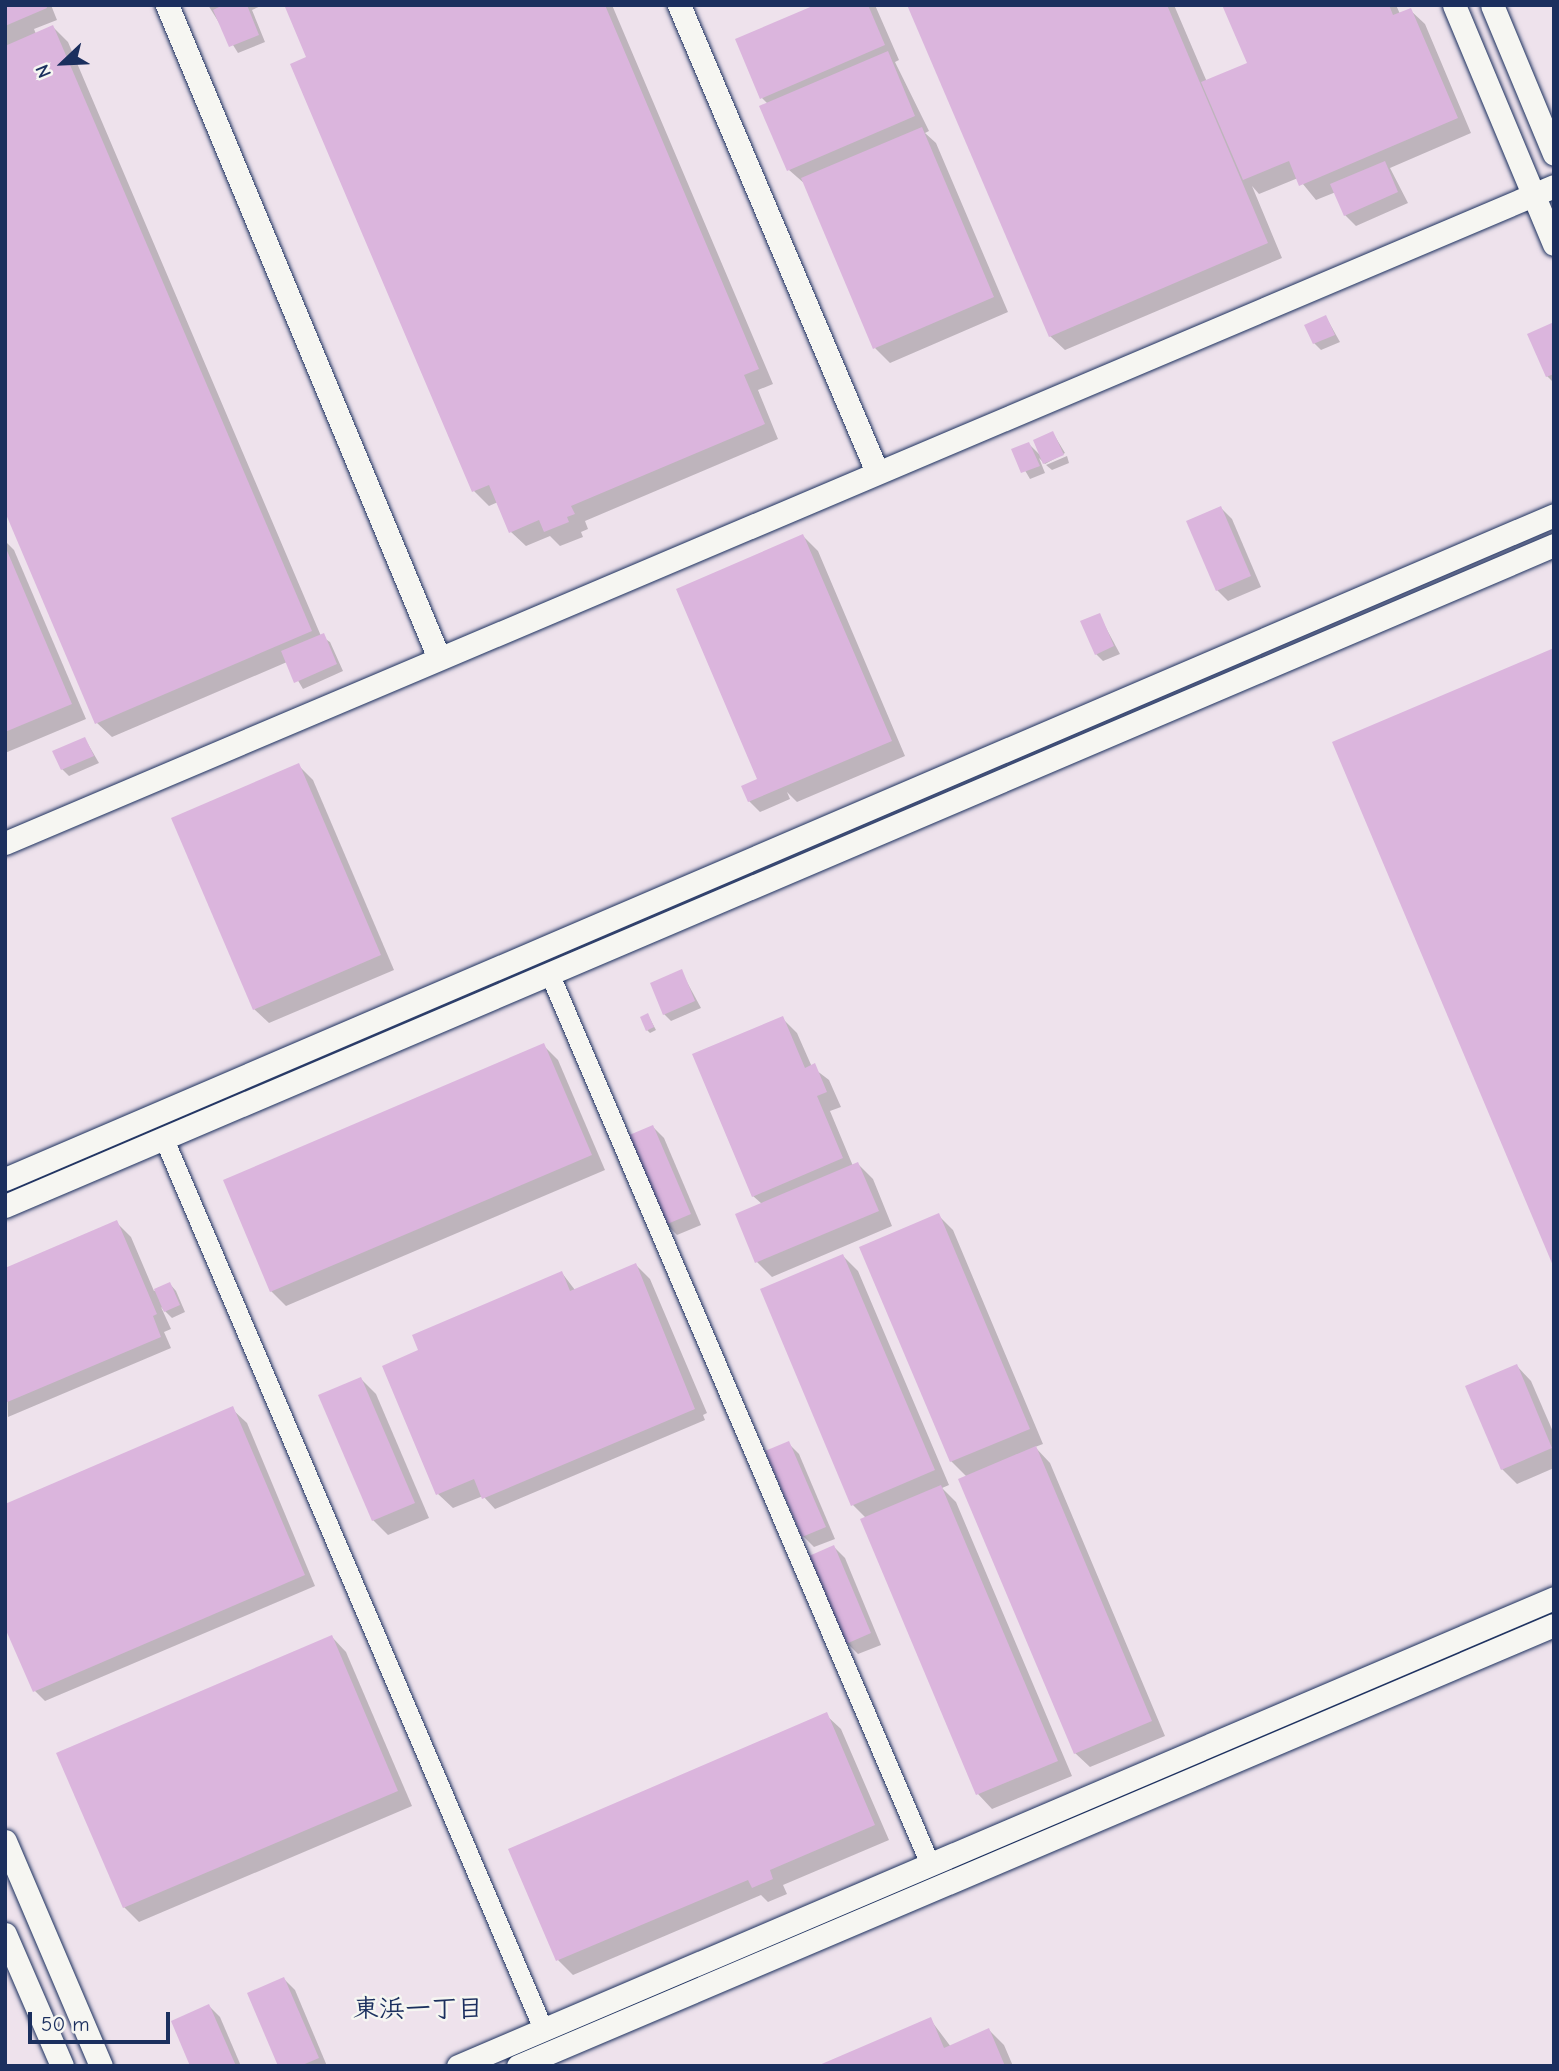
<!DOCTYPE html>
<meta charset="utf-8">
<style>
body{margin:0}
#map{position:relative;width:1559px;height:2071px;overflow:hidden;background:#f6f6f2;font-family:"Comic Neue","Klee One",sans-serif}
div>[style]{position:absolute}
.built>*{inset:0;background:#eee2ec}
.shadow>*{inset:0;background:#0003}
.building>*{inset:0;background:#dbb5dd}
.roads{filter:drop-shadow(0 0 2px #1b2f5e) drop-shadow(0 0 2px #1b2f5e)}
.minor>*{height:19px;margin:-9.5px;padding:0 9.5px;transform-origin:9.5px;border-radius:9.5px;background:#f6f6f2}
.tertiary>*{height:23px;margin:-11.5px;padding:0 11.5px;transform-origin:11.5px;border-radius:11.5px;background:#f6f6f2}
span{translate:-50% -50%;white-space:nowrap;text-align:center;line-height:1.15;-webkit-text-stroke:5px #f6f6f2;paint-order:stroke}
.neighbourhood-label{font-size:26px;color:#1b2f5e;font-weight:700}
.frame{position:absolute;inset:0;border:7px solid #1b2f5e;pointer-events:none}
.north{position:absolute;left:28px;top:28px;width:70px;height:70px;-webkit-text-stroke:5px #f6f6f2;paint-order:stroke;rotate:247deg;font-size:19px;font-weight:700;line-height:28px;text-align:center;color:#1b2f5e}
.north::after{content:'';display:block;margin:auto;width:24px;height:32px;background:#1b2f5e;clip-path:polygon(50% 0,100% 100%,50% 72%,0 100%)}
.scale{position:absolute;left:28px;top:2012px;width:142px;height:32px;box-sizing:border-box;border:4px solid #1b2f5e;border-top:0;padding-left:9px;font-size:21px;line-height:24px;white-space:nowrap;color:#1b2f5e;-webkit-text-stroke:5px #f6f6f2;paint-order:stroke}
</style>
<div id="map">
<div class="built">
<div style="clip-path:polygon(5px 5px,1554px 5px,1554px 2066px,5px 2066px)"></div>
</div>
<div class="shadow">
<div style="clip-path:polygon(5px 5px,51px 5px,57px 20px,34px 29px,36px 34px,53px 27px,68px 42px,321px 636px,330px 642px,343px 671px,303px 689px,287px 662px,112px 737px,97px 723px,5px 507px)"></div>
<div style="clip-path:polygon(208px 5px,263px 5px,252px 10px,265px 42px,238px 53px)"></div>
<div style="clip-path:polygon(294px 5px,612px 5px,773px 384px,758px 390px,778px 439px,585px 521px,588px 529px,581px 532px,583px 537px,560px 546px,550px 536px,526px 546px,511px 532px,498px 502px,489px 506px,474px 491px,292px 65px,308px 58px)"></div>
<div style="clip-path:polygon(820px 5px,875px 5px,899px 60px,895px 62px,929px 131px,925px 133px,936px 143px,1008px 312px,890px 363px,875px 348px,805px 184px,789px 170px,768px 104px,762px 98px)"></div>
<div style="clip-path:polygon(909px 5px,1174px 5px,1207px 82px,1249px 64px,1224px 5px,1396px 5px,1400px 14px,1410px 10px,1425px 24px,1471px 133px,1390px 168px,1408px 203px,1356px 226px,1345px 215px,1336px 192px,1316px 200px,1298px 178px,1259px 194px,1252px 186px,1282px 258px,1065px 350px,1050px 336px)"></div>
<div style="clip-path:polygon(1326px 317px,1340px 342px,1321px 350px,1314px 343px)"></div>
<div style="clip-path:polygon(1554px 324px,1554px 383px,1547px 376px)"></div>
<div style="clip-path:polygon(1053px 433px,1065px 453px,1045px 464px,1039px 458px,1045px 473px,1030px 479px,1013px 450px,1029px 444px,1041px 456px)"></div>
<div style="clip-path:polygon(1067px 456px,1069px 463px,1052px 470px,1046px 465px)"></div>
<div style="clip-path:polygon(1221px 508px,1232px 519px,1261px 587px,1228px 601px,1217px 590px)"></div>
<div style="clip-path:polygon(803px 536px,818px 551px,905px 756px,797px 802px,787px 792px,790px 799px,760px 812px,749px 801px,759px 780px)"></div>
<div style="clip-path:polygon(5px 541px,14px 550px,86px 719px,5px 753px)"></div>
<div style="clip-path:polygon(1099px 615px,1120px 654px,1103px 661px,1096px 654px)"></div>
<div style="clip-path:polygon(85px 739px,99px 763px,69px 776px,62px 769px)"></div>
<div style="clip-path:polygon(299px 766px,313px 780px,394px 970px,269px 1023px,254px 1009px)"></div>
<div style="clip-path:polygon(681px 971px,701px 1008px,671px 1021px,664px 1014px)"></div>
<div style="clip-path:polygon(648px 1015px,656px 1030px,650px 1033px,647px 1030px)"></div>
<div style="clip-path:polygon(782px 1018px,797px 1033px,812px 1067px,829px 1080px,841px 1107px,830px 1111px,853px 1166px,858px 1164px,873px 1179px,892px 1226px,772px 1277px,757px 1262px,737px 1215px,762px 1204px,753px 1196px)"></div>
<div style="clip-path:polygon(543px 1045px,558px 1060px,605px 1170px,286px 1306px,271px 1291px)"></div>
<div style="clip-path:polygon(653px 1127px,664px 1138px,701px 1225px,677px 1235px,666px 1224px)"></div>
<div style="clip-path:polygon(938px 1215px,953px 1230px,1043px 1444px,1035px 1447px,1050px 1463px,1165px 1736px,1090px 1767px,1075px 1753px,967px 1477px,951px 1461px)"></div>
<div style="clip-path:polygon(116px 1222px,131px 1237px,154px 1291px,170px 1284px,176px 1291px,185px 1312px,172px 1318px,161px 1307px,171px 1329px,164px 1332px,171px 1348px,8px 1417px,5px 1270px)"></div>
<div style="clip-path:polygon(843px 1256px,858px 1271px,949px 1485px,942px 1488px,956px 1502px,1072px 1776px,992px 1809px,978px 1794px,862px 1520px,866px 1518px,853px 1505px)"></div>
<div style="clip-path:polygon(636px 1265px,650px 1279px,707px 1413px,703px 1415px,705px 1420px,495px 1509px,483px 1496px,453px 1508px,438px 1494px,421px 1351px,562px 1273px,575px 1290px)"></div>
<div style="clip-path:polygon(1517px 1366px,1531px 1381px,1554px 1434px,1554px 1468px,1517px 1484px,1502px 1469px)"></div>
<div style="clip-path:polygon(361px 1379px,376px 1394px,429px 1518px,388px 1535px,373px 1520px)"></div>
<div style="clip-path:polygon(232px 1409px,247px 1423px,315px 1586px,45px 1701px,34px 1690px)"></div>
<div style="clip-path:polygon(788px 1443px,799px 1454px,835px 1539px,814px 1547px,803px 1536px,768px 1452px)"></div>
<div style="clip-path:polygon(834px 1547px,845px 1558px,881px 1645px,858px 1654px,847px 1643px)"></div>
<div style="clip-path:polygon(332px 1637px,346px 1652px,412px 1806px,139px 1922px,124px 1907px)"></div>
<div style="clip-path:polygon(826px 1715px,841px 1729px,889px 1840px,783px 1885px,787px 1894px,768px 1902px,761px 1895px,573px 1975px,558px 1960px,510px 1849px)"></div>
<div style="clip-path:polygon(284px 1979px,295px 1990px,327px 2066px,280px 2066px)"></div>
<div style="clip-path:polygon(209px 2006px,220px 2017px,241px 2066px,192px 2066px)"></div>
<div style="clip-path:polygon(930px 2019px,951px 2047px,989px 2030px,1004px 2045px,1013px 2066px,821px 2066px)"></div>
</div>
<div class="building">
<div style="clip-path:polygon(5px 5px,46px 5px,47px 8px,5px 26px)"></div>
<div style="clip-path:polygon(223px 5px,247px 5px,259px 35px,229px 47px,213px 10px)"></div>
<div style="clip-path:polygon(289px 5px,605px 5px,759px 369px,744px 375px,765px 424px,571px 506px,575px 514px,567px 517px,569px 522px,544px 532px,539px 520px,509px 533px,489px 485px,472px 492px,290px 64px,306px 57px,285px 7px)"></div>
<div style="clip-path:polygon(815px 5px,868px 5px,885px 45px,760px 99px,735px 39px)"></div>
<div style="clip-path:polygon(907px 5px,1167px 5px,1268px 243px,1049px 337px)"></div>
<div style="clip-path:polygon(1222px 5px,1389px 5px,1393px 15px,1411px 8px,1458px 118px,1299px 186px,1289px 161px,1243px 180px,1201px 82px,1247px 63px)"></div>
<div style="clip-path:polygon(53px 25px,312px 631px,95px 724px,5px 512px,5px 46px)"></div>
<div style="clip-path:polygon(888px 51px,915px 116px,787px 171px,759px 106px)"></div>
<div style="clip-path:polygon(922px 127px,994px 297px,873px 349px,801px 178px)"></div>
<div style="clip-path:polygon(1385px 161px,1398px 192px,1344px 216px,1330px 184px)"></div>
<div style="clip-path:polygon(1326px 315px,1335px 335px,1313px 344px,1304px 325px)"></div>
<div style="clip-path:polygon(1554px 322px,1554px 374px,1546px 377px,1527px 334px)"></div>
<div style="clip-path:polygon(1053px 431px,1064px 455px,1043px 464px,1033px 440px)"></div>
<div style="clip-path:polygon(1029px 442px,1040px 466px,1021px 473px,1011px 449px)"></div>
<div style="clip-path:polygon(1221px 506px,1251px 576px,1216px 591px,1186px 521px)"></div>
<div style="clip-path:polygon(803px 534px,892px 741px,748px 802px,741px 786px,757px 779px,676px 589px)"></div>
<div style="clip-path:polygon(5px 546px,72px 704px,5px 732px)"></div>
<div style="clip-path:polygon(1100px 613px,1114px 646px,1095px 655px,1080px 621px)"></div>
<div style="clip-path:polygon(324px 633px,337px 664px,294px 683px,281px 651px)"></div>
<div style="clip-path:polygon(1554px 648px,1554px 1268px,1332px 742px)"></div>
<div style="clip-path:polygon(85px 737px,94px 756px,61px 770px,52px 751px)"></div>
<div style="clip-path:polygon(299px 763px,381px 955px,253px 1010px,171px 818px)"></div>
<div style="clip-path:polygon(682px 969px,695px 1001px,663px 1015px,650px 983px)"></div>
<div style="clip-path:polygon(648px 1013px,654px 1027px,646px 1031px,640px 1017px)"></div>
<div style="clip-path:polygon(783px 1016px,805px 1068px,815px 1063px,827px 1092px,817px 1096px,843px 1158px,752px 1197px,692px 1054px)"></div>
<div style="clip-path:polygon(544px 1043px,592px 1155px,270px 1292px,223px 1180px)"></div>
<div style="clip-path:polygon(653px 1125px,691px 1214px,665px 1225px,627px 1136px)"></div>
<div style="clip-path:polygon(858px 1162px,879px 1211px,755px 1263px,735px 1214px)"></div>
<div style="clip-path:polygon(939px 1213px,1030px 1429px,950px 1462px,859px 1247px)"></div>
<div style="clip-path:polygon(117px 1220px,157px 1314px,153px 1316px,161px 1337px,5px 1403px,5px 1268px)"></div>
<div style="clip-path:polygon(843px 1254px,935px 1470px,851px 1506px,760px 1289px)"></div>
<div style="clip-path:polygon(636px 1263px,695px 1409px,482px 1499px,474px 1479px,436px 1495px,382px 1366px,418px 1350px,412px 1335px,562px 1271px,570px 1291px)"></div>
<div style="clip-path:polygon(170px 1282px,180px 1305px,164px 1312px,154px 1289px)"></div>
<div style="clip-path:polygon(1517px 1364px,1552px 1448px,1501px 1470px,1465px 1386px)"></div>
<div style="clip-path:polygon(361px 1377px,415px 1503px,372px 1521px,318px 1395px)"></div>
<div style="clip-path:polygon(233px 1406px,305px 1575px,33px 1692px,5px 1628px,5px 1504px)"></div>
<div style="clip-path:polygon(789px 1441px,826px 1527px,802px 1537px,765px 1451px)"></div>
<div style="clip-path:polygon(1036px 1446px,1152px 1721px,1074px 1754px,958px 1479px)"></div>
<div style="clip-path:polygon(941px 1485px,1058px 1761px,976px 1795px,860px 1519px)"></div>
<div style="clip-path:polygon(834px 1545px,871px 1633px,846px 1644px,809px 1556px)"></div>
<div style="clip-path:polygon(332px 1635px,398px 1791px,123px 1908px,56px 1753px)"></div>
<div style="clip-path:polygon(827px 1712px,875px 1825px,770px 1870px,773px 1879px,752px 1888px,748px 1880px,556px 1961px,508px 1849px)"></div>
<div style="clip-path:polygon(284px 1977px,319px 2058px,300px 2066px,278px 2066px,247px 1993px)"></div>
<div style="clip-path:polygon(209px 2004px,236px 2066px,190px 2066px,171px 2021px)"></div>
<div style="clip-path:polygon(931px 2017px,944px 2048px,989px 2028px,1005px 2066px,817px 2066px)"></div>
</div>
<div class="roads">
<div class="minor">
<div style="left:550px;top:975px;width:967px;rotate:66.86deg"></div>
<div style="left:164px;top:1139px;width:967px;rotate:66.93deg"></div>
</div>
<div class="tertiary">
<div style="left:167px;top:5px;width:707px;rotate:67.39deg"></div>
<div style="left:679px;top:5px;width:507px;rotate:67.02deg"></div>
<div style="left:1454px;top:5px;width:259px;rotate:67.3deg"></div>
<div style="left:1492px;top:5px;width:161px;rotate:67.4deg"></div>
<div style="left:5px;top:843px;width:1683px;rotate:-22.98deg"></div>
<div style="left:5px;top:1179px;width:1685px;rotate:-23.2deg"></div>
<div style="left:5px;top:1206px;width:1684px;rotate:-23.11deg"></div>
<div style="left:5px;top:1841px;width:245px;rotate:66.9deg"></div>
<div style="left:5px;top:1934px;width:144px;rotate:66.6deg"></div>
<div style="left:458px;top:2066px;width:1192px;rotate:-23.12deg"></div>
<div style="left:518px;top:2066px;width:1126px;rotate:-23.06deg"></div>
</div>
</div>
<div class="neighbourhood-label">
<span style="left:418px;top:2010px">東浜一丁目</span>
</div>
<div class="frame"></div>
<div class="north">N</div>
<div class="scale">50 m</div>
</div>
